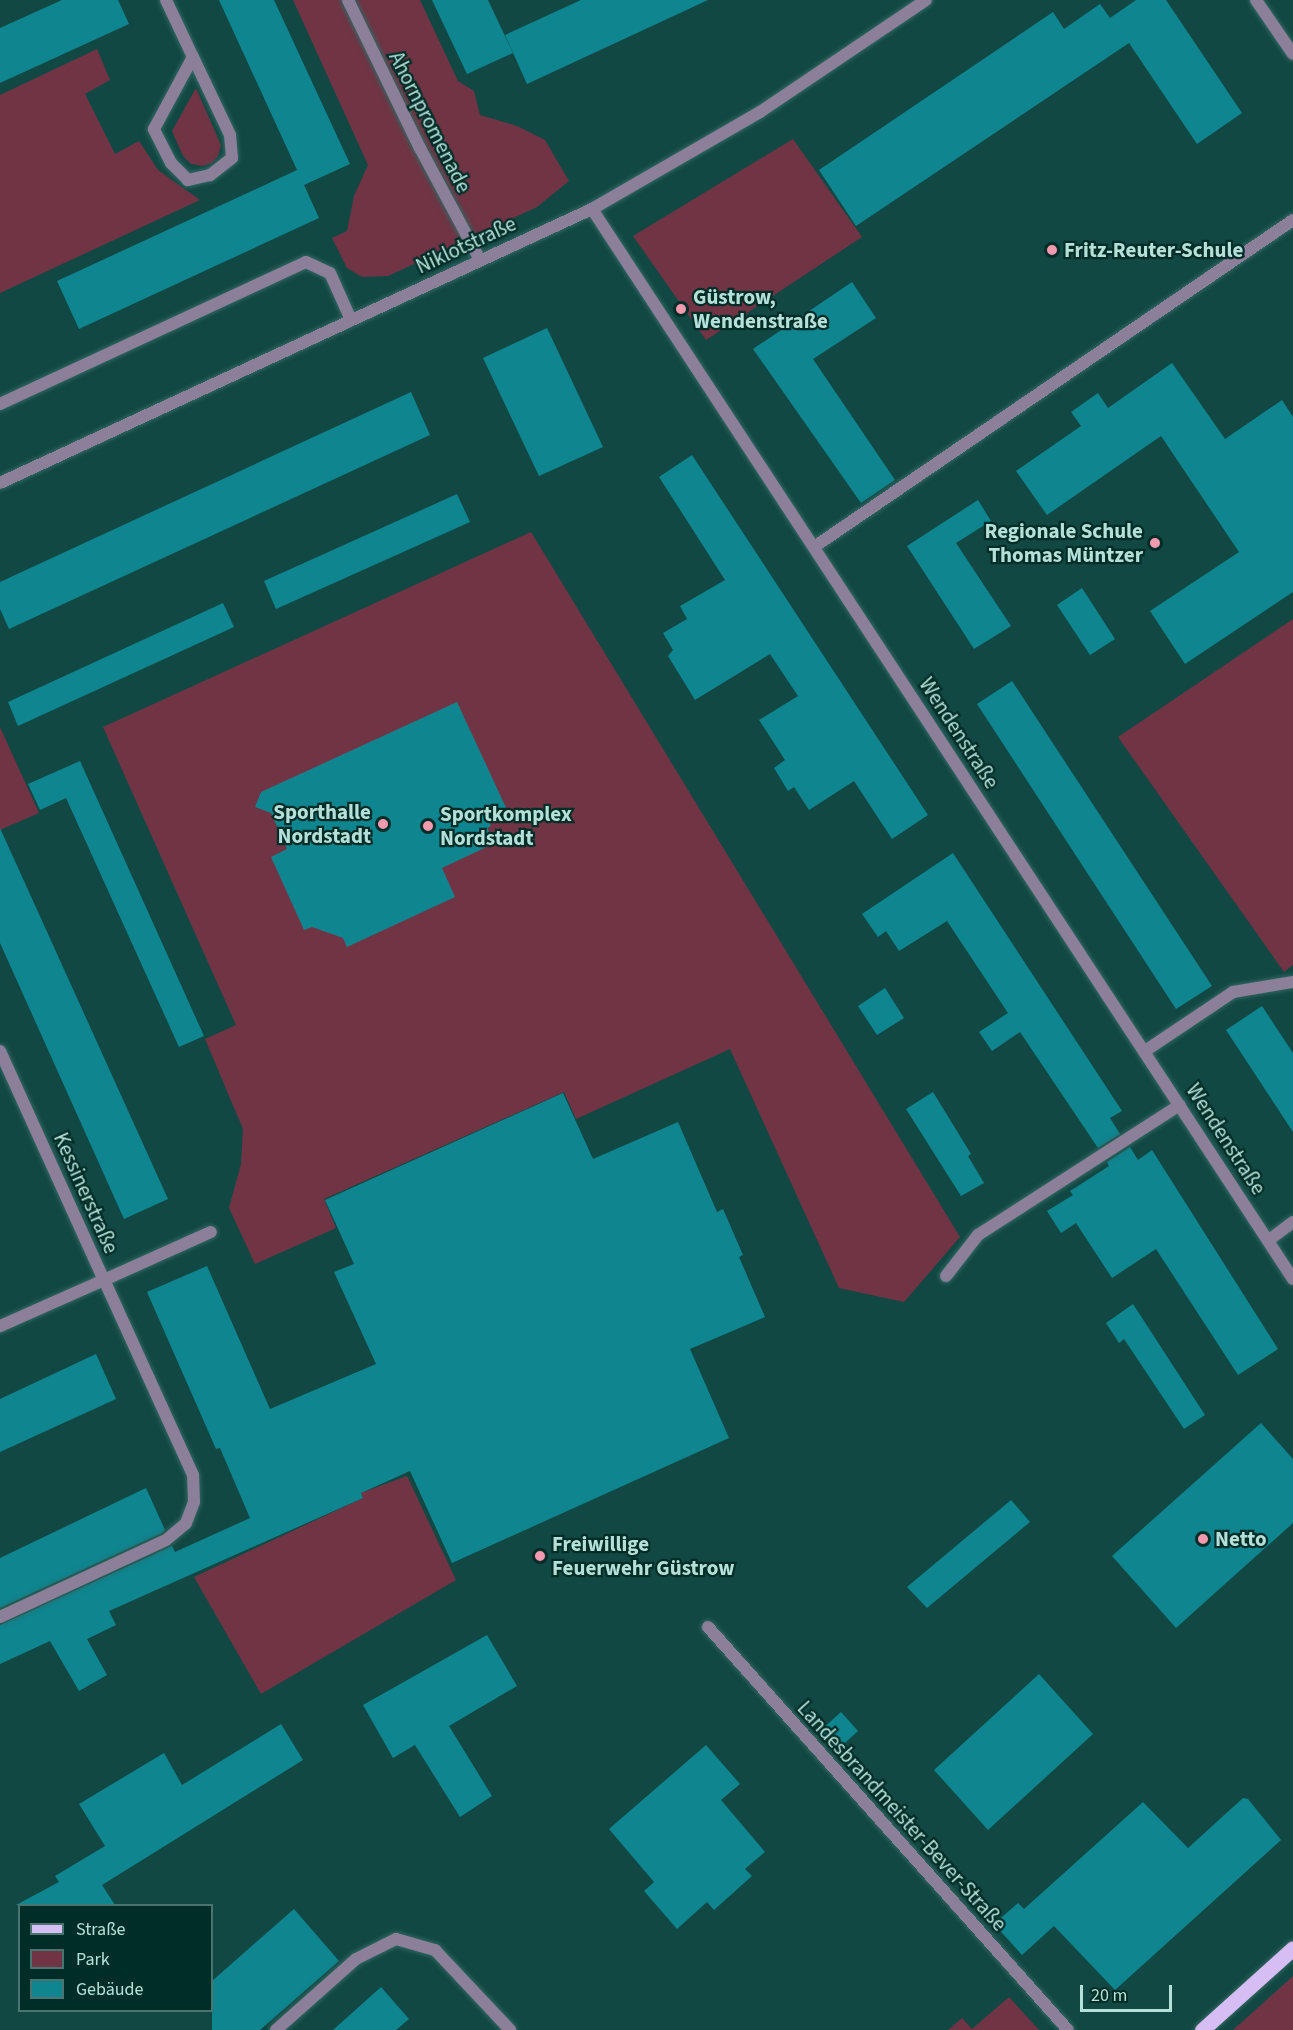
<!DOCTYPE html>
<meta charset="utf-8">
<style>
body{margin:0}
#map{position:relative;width:1293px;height:2030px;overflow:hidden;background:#124843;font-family:"Source Sans 3",sans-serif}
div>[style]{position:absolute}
.green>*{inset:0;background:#703444}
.building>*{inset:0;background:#0f8590}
.roads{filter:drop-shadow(0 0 2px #326661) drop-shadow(0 0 2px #326661)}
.service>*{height:12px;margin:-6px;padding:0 6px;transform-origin:6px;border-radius:6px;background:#8b7f9a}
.pedestrian>*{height:12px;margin:-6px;padding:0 6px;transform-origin:6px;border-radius:6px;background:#8b7f9a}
.minor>*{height:12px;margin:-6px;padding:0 6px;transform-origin:6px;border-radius:6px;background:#8b7f9a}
.primary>*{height:15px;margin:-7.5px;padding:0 7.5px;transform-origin:7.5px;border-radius:7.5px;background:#d6bdf4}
.dots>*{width:16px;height:16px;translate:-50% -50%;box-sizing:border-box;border:3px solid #002d28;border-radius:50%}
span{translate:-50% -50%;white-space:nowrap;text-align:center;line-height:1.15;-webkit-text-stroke:4.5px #002d28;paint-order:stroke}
.street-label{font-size:21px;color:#b4e0d9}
.poi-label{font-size:21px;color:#b4e0d9;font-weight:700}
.left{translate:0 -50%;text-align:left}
.right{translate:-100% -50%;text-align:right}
.legend{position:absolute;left:18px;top:1904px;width:195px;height:108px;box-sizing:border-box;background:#002d28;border:2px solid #48756f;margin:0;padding:8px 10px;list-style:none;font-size:18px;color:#b4e0d9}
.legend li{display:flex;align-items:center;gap:12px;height:30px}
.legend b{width:30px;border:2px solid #48756f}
.scale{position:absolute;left:1080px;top:1985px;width:92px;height:27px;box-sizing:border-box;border:3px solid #b4e0d9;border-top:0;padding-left:8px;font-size:18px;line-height:21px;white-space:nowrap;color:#b4e0d9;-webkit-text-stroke:4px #002d28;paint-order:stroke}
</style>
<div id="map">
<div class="green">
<div style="clip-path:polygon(293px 0,420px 0,458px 81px,474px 91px,480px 115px,517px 126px,545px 140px,569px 181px,537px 207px,388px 276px,362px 277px,347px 268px,332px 238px,347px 231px,354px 196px,368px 165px)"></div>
<div style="clip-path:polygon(97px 49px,110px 80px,85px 94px,115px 154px,139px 141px,158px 170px,200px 200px,0 293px,0 95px)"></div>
<div style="clip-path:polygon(196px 88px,221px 145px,218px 156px,212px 163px,203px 166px,191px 164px,183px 156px,172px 131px)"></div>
<div style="clip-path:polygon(793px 139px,862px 237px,706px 340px,633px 236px)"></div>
<div style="clip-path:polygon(531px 532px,960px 1237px,904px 1302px,839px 1288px,730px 1049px,576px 1119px,564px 1092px,324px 1199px,336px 1228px,255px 1264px,229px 1208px,241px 1164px,243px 1129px,205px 1039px,236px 1025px,103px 727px)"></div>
<div style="clip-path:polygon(1293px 619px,1293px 965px,1284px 972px,1118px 737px)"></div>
<div style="clip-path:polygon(0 727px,39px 813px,0 830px)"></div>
<div style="clip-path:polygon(407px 1476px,456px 1580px,261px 1694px,194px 1577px,363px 1498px,361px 1493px)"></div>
<div style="clip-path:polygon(1293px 1976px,1293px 2030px,1233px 2030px)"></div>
<div style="clip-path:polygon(1009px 1997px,1039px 2030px,948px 2030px,962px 2018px,972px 2029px)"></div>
</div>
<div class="building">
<div style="clip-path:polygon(62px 0,118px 0,129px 24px,0 83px,0 28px)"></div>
<div style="clip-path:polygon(219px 0,274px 0,350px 164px,304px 185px,319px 218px,79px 329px,57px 281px,297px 170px)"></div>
<div style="clip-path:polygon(432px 0,488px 0,513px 53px,467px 74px)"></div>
<div style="clip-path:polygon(581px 0,708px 0,527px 84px,505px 35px)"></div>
<div style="clip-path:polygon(1136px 0,1166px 0,1242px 113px,1197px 144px,1129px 43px,856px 226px,819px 170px,1053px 12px,1064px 29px,1100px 4px,1110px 18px)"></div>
<div style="clip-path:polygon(852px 282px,876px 318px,813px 359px,895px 480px,861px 503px,753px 349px)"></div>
<div style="clip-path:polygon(547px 328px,603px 447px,539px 476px,483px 358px)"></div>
<div style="clip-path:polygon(1172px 363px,1225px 439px,1282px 400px,1293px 417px,1293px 592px,1185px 664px,1150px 611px,1239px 552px,1161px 436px,1047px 515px,1016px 471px,1081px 426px,1071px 412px,1098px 393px,1108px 408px)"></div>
<div style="clip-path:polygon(411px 392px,430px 435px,9px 629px,0 609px,0 582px)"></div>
<div style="clip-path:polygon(692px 455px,928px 815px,892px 839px,854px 781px,809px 810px,794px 787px,788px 791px,774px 768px,785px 760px,759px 720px,798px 696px,770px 654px,695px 700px,668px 656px,673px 650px,663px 633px,687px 619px,680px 606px,725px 580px,659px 477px)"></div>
<div style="clip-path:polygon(457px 494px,470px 522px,276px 609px,264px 581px)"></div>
<div style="clip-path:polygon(978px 500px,991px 521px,956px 543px,1011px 626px,974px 649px,907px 546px)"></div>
<div style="clip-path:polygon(1082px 588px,1115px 639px,1090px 655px,1057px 605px)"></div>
<div style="clip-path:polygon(223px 603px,234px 627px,18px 726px,8px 702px)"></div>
<div style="clip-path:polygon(1012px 681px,1212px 986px,1176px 1009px,977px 704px)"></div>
<div style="clip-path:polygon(457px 702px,508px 812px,489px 821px,491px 826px,487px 828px,495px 843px,442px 868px,455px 897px,347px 947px,343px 938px,312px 927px,304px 930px,271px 857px,287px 849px,271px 813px,255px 807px,261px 792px)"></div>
<div style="clip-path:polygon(80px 761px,204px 1036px,179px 1047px,66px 798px,40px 810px,28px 784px)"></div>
<div style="clip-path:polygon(0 828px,168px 1199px,124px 1219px,0 943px)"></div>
<div style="clip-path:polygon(953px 853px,1122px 1111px,1110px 1118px,1120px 1134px,1098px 1148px,1020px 1032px,992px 1051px,979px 1032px,1008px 1013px,947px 921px,899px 951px,886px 931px,878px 937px,862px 914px)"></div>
<div style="clip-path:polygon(885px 988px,904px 1018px,877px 1035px,858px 1006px)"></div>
<div style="clip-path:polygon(1262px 1006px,1293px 1053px,1293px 1132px,1226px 1030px)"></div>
<div style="clip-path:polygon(933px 1092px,971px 1154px,968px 1156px,984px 1183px,961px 1196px,906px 1109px)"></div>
<div style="clip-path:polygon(563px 1093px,593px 1159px,678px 1122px,717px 1212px,723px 1209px,743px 1255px,739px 1257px,765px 1317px,690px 1349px,729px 1438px,452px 1563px,410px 1471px,361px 1493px,363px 1498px,109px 1611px,116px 1625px,87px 1639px,107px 1675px,79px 1691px,50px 1641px,0 1664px,0 1625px,172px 1546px,175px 1552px,250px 1518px,220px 1448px,216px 1449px,147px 1292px,207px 1266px,270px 1409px,376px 1364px,334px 1272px,354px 1264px,325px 1200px)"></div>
<div style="clip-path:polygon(1130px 1147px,1138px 1160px,1152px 1150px,1278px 1349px,1238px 1375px,1156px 1249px,1112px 1278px,1076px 1223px,1061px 1233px,1047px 1211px,1073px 1195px,1070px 1191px,1109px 1166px,1107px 1162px)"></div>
<div style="clip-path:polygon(1133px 1304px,1205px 1415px,1184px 1429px,1124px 1339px,1119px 1343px,1106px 1323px)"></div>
<div style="clip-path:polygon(96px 1354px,116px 1399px,0 1452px,0 1399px)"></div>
<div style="clip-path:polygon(1261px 1423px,1293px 1459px,1293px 1523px,1176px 1628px,1112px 1556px)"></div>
<div style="clip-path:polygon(146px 1488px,165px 1530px,162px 1533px,0 1608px,0 1558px)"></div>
<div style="clip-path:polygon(1011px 1500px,1030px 1522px,927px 1608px,907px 1587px)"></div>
<div style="clip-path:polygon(487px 1635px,517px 1686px,449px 1726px,492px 1796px,460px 1817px,415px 1745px,393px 1758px,363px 1705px)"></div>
<div style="clip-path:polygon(1039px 1674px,1093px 1734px,988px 1830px,934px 1770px)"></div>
<div style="clip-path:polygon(841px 1712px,858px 1731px,836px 1751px,819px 1732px)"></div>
<div style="clip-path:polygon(281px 1724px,303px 1760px,102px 1885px,115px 1905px,16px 1905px,59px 1882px,55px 1876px,105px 1846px,79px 1804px,164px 1753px,182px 1785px)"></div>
<div style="clip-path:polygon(706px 1745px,740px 1784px,721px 1800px,765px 1852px,745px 1869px,752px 1876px,714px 1910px,707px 1902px,677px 1929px,644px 1891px,654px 1882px,609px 1829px)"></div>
<div style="clip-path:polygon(1243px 1798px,1248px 1799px,1281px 1840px,1115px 1990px,1054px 1926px,1022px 1955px,994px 1924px,1018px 1903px,1024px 1909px,1143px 1802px,1188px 1848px)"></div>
<div style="clip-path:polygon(294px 1909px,339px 1961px,260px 2030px,212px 2030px,212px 1981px)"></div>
<div style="clip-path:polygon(381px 1987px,409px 2019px,396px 2030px,333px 2030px)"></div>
</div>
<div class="roads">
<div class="service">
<div style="left:193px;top:57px;width:86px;rotate:64.6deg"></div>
<div style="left:230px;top:135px;width:23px;rotate:85deg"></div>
<div style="left:232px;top:158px;width:28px;rotate:142deg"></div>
<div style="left:210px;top:175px;width:23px;rotate:167deg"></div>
<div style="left:188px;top:180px;width:24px;rotate:-135deg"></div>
<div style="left:171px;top:163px;width:38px;rotate:-117deg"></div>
<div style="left:154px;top:129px;width:82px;rotate:-61.6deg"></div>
<div style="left:0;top:404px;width:337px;rotate:-24.9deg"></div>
<div style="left:306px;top:262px;width:26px;rotate:25deg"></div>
<div style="left:330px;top:273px;width:51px;rotate:65.9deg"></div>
<div style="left:814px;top:547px;width:580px;rotate:-34.32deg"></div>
<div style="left:1145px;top:1051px;width:106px;rotate:-33.8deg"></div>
<div style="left:1233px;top:992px;width:61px;rotate:-9.5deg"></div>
<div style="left:946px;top:1276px;width:52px;rotate:-52deg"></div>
<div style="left:978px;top:1235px;width:240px;rotate:-32.8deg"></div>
<div style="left:0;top:1617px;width:183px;rotate:-24.9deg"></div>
<div style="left:166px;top:1540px;width:26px;rotate:-40deg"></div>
<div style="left:186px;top:1523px;width:22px;rotate:-69deg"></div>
<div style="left:194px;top:1502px;width:27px;rotate:-92deg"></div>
<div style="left:193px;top:1475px;width:214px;rotate:-114.5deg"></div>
<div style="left:104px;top:1280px;width:117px;rotate:-24.2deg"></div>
<div style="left:396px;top:1939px;width:41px;rotate:15.8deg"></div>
<div style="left:435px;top:1950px;width:110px;rotate:46.8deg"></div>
</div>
<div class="pedestrian">
<div style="left:348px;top:0;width:165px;rotate:64.1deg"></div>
<div style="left:420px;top:148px;width:127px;rotate:61.8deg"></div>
</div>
<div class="minor">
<div style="left:166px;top:0;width:63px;rotate:64.7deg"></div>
<div style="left:1256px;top:0;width:65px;rotate:55.6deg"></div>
<div style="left:592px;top:209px;width:1279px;rotate:56.77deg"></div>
<div style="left:0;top:483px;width:652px;rotate:-24.84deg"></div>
<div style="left:592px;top:209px;width:194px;rotate:-30deg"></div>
<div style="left:760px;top:112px;width:200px;rotate:-34deg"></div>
<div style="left:0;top:1051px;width:252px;rotate:65.6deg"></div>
<div style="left:104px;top:1280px;width:114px;rotate:156.1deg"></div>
<div style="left:1269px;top:1240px;width:30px;rotate:-37deg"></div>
<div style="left:708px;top:1627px;width:540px;rotate:48.23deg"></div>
<div style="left:276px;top:2030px;width:107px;rotate:-41.6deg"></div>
<div style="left:356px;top:1959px;width:45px;rotate:-26.6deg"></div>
</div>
<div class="primary">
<div style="left:1202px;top:2030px;width:122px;rotate:-42deg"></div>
</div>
</div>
<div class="dots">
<div style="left:1052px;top:250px;background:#f29aae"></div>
<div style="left:681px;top:309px;background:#f29aae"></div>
<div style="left:1155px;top:543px;background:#f29aae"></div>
<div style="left:383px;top:824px;background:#f29aae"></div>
<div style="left:428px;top:826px;background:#f29aae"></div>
<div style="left:1203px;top:1539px;background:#f29aae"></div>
<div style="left:540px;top:1556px;background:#f29aae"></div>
</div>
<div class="street-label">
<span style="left:430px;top:122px;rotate:63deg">Ahornpromenade</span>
<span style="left:466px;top:245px;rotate:-25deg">Niklotstraße</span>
<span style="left:959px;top:733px;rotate:57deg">Wendenstraße</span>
<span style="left:1226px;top:1139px;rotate:57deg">Wendenstraße</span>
<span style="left:86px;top:1193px;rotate:66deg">Kessinerstraße</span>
<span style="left:902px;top:1816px;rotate:48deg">Landesbrandmeister-Bever-Straße</span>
</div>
<div class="poi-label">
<span class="left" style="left:1064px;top:250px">Fritz-Reuter-Schule</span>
<span class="left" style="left:693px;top:309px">Güstrow,<br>Wendenstraße</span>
<span class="right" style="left:1143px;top:543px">Regionale Schule<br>Thomas Müntzer</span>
<span class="right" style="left:371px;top:824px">Sporthalle<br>Nordstadt</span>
<span class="left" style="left:440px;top:826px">Sportkomplex<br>Nordstadt</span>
<span class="left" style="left:1215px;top:1539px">Netto</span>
<span class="left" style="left:552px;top:1556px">Freiwillige<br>Feuerwehr Güstrow</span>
</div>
<ul class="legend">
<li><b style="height:8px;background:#d6bdf4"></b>Straße</li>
<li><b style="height:16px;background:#703444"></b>Park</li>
<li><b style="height:16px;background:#0f8590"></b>Gebäude</li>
</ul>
<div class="scale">20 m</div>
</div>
